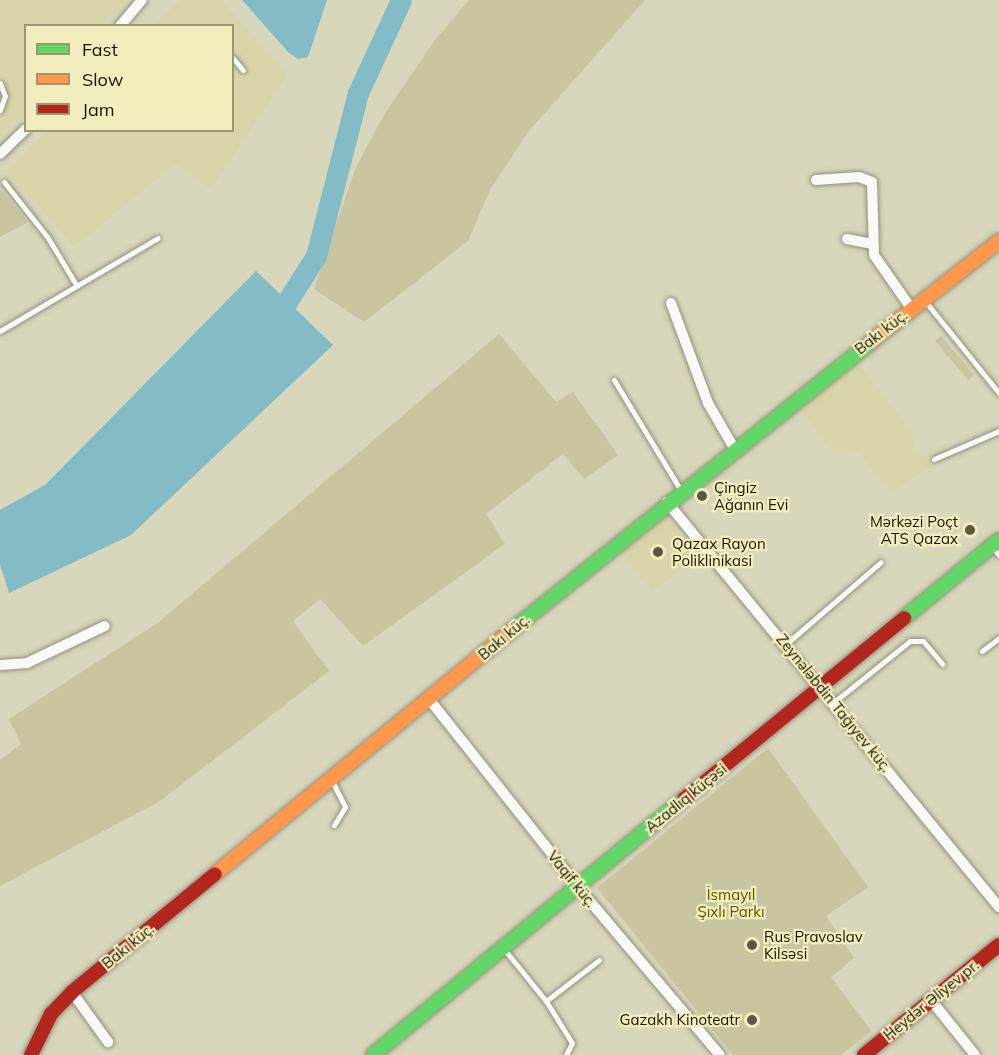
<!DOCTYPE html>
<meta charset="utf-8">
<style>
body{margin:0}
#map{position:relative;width:999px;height:1055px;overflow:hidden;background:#d8d6bb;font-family:Mulish,sans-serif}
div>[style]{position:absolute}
.built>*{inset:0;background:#d9d5aa}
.green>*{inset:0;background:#c8c5a0}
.water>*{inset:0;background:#83bbc7}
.river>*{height:21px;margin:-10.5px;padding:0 10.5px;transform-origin:10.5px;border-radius:10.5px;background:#83bbc7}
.roads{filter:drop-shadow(0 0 2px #93917c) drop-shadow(0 0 2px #93917c)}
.lane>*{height:5px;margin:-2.5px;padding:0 2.5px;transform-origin:2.5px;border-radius:2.5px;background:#f9f9f5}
.street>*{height:10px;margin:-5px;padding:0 5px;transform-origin:5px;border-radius:5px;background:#f9f9f5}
.fast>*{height:14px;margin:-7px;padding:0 7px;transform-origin:7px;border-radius:7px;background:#63d668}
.slow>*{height:14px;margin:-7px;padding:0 7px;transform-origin:7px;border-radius:7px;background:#ff974d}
.jam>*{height:14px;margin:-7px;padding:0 7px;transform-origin:7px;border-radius:7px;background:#b3261e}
.dots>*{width:16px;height:16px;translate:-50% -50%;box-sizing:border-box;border:3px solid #f1edbc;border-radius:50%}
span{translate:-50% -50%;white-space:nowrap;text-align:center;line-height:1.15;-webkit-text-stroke:4.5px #f1edbc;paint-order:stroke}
.street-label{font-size:15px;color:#171504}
.poi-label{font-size:15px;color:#171504}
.left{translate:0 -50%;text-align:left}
.right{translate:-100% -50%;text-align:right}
.park-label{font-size:15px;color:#5e5600}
.legend{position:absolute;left:24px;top:24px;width:210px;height:108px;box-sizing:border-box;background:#f1edbc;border:2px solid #9a9772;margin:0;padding:8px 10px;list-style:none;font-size:18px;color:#171504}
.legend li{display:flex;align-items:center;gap:12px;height:30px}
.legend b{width:30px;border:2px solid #9a9772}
</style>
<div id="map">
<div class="built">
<div style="clip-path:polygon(0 0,127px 0,104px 25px,26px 26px,25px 113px,0 138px)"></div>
<div style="clip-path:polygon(180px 0,221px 0,288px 74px,211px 189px,175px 164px,74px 247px,6px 171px,47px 131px,232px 130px,232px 26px,154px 25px)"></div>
<div style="clip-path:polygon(858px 363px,911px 431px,916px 454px,929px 458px,932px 466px,890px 493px,858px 451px,834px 454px,800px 409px)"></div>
<div style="clip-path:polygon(663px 513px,698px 554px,653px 592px,618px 551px)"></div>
</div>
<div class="green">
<div style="clip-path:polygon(469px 0,645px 0,528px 132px,490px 190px,468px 241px,364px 322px,314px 289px,356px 167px,385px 113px,435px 40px)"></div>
<div style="clip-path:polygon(0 189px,28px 222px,0 237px)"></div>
<div style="clip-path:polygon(499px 334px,556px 402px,573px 392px,618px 455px,584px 479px,563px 454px,486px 514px,505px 544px,363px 646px,320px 599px,293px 621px,329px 671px,160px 801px,0 886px,0 760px,21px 744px,9px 719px,159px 622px)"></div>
<div style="clip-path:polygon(941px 336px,974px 375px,968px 380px,935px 341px)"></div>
<div style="clip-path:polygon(768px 748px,868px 887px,826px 916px,854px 958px,831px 977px,871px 1031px,841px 1055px,733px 1055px,597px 888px)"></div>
</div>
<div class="water">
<div style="clip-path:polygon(242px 0,327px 0,308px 57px,298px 59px,289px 53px)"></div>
<div style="clip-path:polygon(256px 271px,333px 345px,131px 535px,9px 593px,0 564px,0 510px,45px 485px)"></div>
</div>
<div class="river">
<div style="left:272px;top:325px;width:82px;rotate:-57.5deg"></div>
<div style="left:316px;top:256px;width:168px;rotate:-75.6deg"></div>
<div style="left:358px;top:93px;width:102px;rotate:-65.2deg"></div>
</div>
<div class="roads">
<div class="lane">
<div style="left:232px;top:57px;width:17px;rotate:50deg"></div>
<div style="left:0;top:83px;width:14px;rotate:69deg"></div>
<div style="left:5px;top:96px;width:15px;rotate:110deg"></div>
<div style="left:4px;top:182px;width:71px;rotate:51.8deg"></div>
<div style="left:48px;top:238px;width:56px;rotate:58.9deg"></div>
<div style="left:925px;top:301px;width:118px;rotate:51.2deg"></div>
<div style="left:0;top:331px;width:183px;rotate:-30.5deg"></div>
<div style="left:614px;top:380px;width:127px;rotate:58.8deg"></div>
<div style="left:934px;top:459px;width:71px;rotate:-23.3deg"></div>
<div style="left:992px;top:547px;width:11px;rotate:49deg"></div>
<div style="left:786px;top:644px;width:125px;rotate:-40.8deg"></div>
<div style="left:982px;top:651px;width:21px;rotate:-37deg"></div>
<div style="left:834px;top:702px;width:97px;rotate:-38.8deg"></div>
<div style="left:910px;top:641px;width:13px"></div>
<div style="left:923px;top:641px;width:30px;rotate:50deg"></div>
<div style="left:332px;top:781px;width:29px;rotate:63deg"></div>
<div style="left:345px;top:807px;width:21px;rotate:121deg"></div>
<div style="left:504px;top:949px;width:67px;rotate:51.1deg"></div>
<div style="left:546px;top:1001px;width:67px;rotate:-37.7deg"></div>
<div style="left:546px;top:1001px;width:49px;rotate:58.2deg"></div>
<div style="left:572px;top:1043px;width:13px;rotate:117deg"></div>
</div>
<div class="street">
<div style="left:120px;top:26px;width:34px;rotate:-50deg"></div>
<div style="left:0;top:154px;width:36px;rotate:-44deg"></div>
<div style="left:816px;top:180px;width:43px;rotate:-4deg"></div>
<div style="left:859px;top:177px;width:14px;rotate:21deg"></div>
<div style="left:872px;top:182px;width:73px;rotate:88.4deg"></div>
<div style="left:874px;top:255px;width:65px;rotate:55.1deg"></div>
<div style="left:847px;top:239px;width:25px;rotate:11deg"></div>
<div style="left:671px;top:303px;width:107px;rotate:69.7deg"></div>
<div style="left:708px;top:403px;width:52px;rotate:60deg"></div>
<div style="left:667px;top:502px;width:524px;rotate:50.66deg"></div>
<div style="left:0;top:665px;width:27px;rotate:-4deg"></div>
<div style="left:27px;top:663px;width:86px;rotate:-25.4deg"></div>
<div style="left:429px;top:699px;width:238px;rotate:51.6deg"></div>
<div style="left:577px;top:886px;width:221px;rotate:49.8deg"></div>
<div style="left:72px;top:992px;width:62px;rotate:54.2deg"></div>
<div style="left:931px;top:1000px;width:70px;rotate:51.3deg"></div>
</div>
<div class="fast">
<div style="left:904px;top:618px;width:123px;rotate:-39.4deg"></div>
<div style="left:513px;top:629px;width:460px;rotate:-38.7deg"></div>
<div style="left:373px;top:1055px;width:403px;rotate:-39.5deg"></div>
</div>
<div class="slow">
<div style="left:872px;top:341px;width:162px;rotate:-38.2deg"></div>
<div style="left:215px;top:874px;width:386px;rotate:-39.4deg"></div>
</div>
<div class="jam">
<div style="left:684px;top:799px;width:285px;rotate:-39.4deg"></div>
<div style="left:31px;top:1055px;width:46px;rotate:-64deg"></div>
<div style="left:51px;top:1014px;width:30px;rotate:-46deg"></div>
<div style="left:72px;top:992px;width:185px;rotate:-39.5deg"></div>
<div style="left:864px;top:1055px;width:174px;rotate:-39.2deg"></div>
</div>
</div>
<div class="dots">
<div style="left:702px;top:496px;background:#5b5944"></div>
<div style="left:970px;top:530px;background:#5b5944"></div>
<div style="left:658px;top:552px;background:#5b5944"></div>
<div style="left:752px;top:945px;background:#5b5944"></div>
<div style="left:752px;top:1020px;background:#5b5944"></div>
</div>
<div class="street-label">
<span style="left:881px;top:332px;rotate:-38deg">Bakı küç.</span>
<span style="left:504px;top:637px;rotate:-40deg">Bakı küç.</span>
<span style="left:834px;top:703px;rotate:51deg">Zeynələbdin Tağıyev küç.</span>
<span style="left:686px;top:798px;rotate:-39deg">Azadlıq küçəsi</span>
<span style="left:572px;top:879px;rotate:51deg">Vaqif küç.</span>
<span style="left:128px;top:946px;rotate:-39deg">Bakı küç.</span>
<span style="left:931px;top:1000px;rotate:-39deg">Heydər Əliyev pr.</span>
</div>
<div class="poi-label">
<span class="left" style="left:714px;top:496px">Çingiz<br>Ağanın Evi</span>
<span class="right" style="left:958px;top:530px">Mərkəzi Poçt<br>ATS Qazax</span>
<span class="left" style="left:672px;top:552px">Qazax Rayon<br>Poliklinikasi</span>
<span class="left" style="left:764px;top:945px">Rus Pravoslav<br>Kilsəsi</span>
<span class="right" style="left:740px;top:1020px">Gazakh Kinoteatr</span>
</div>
<div class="park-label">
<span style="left:731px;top:903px">İsmayıl<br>Şıxlı Parkı</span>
</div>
<ul class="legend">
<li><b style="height:8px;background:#63d668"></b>Fast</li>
<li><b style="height:8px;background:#ff974d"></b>Slow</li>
<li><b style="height:8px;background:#b3261e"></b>Jam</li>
</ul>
</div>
